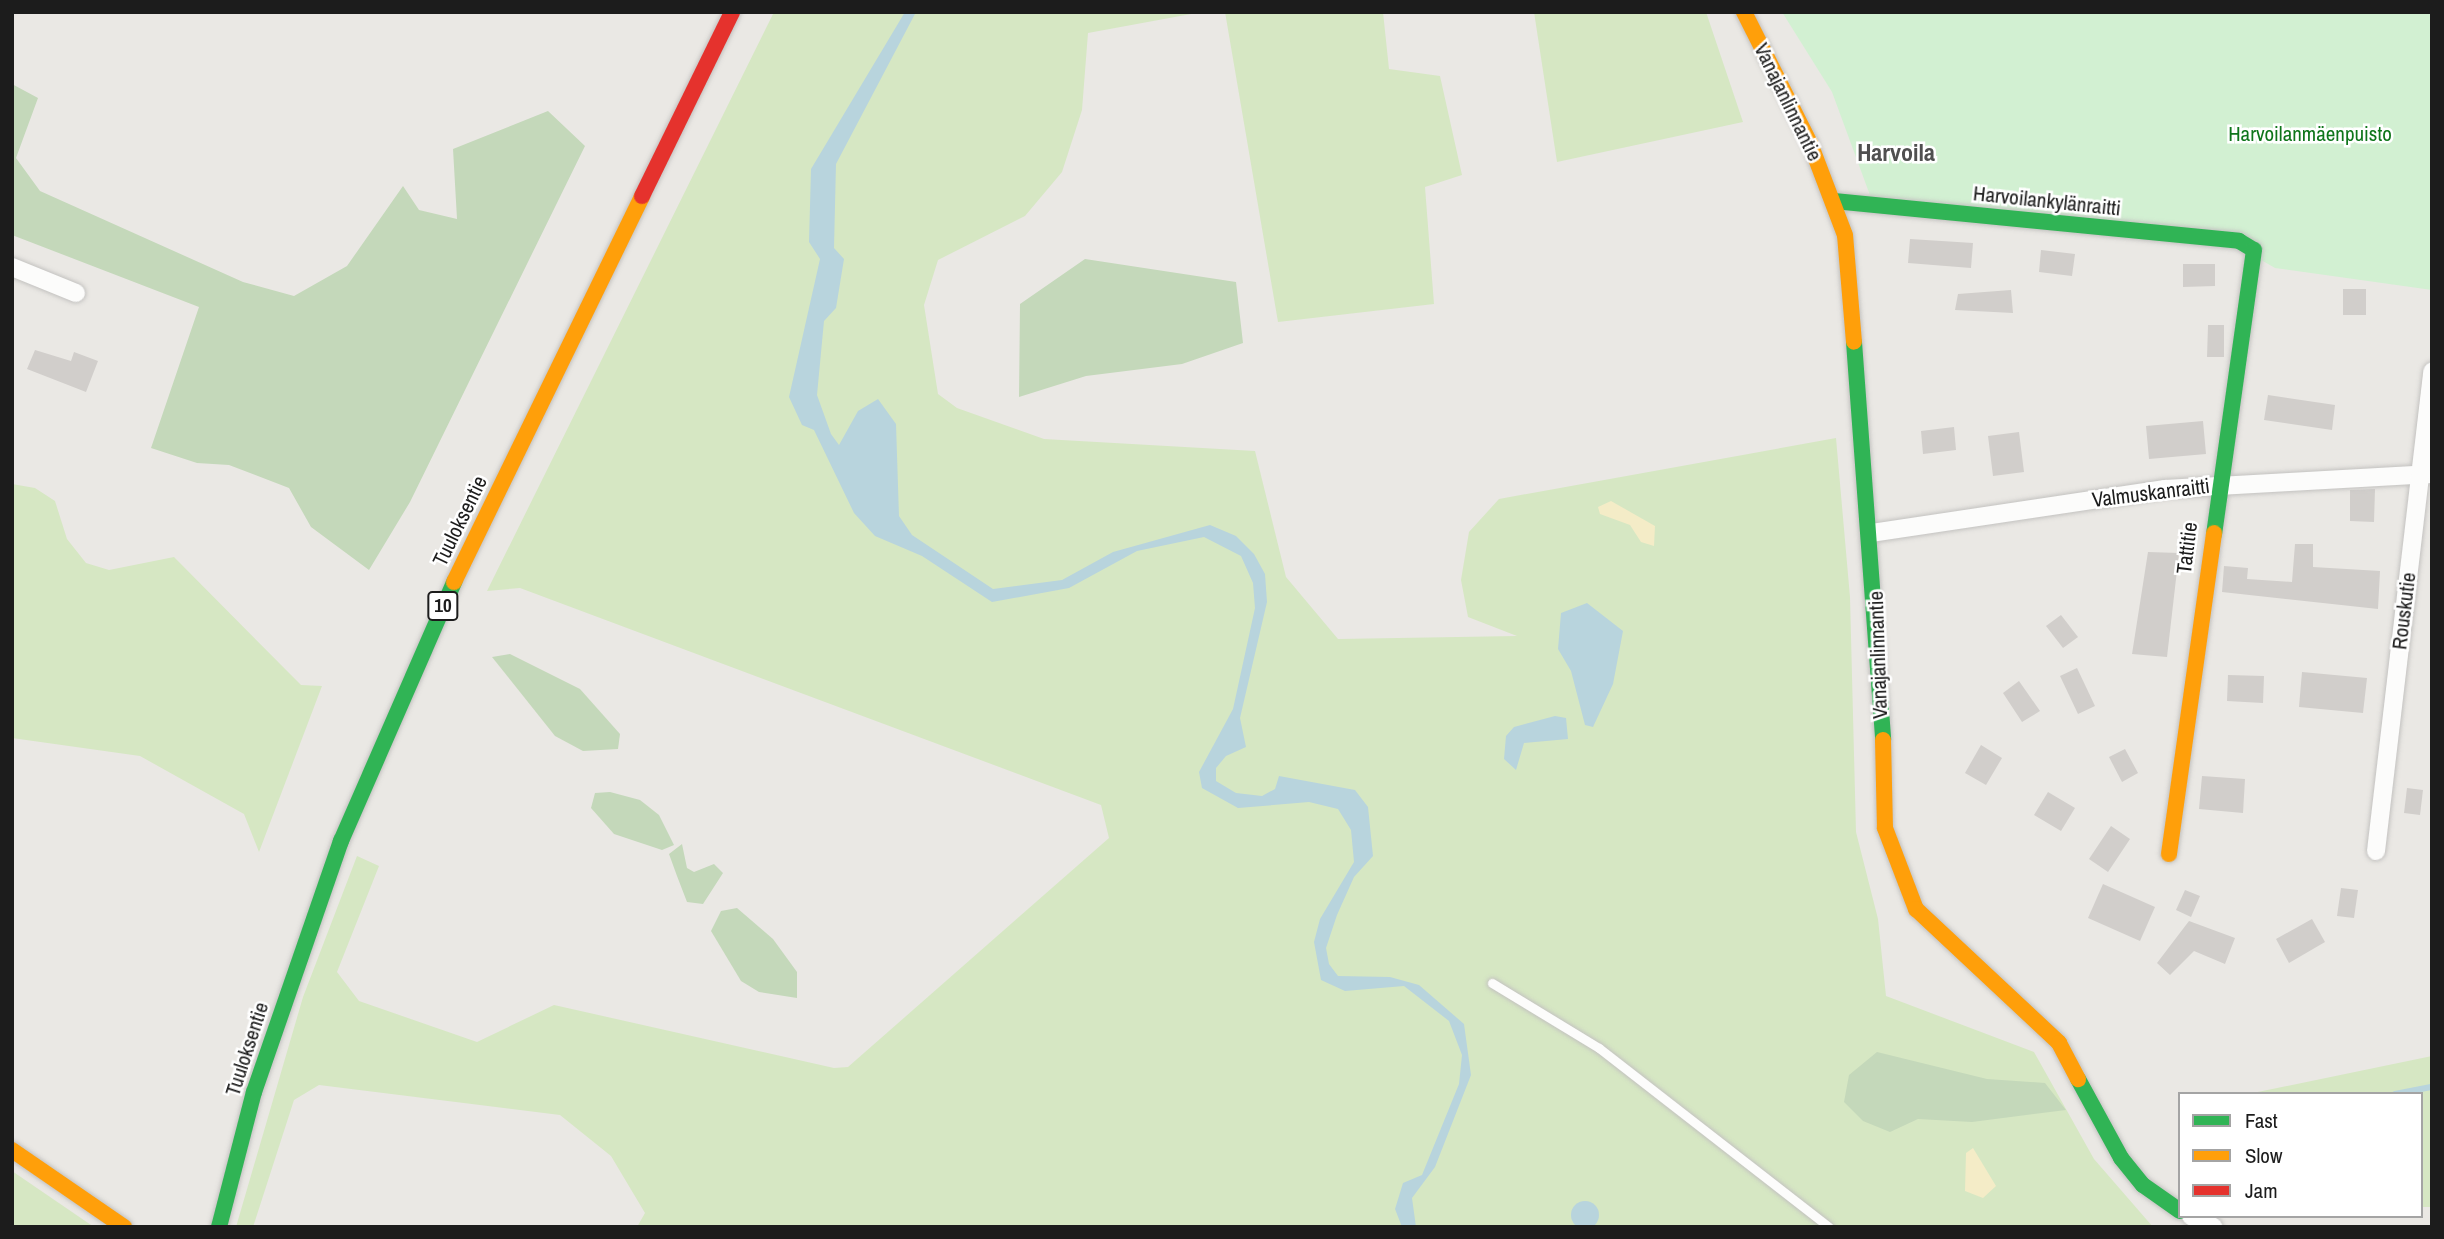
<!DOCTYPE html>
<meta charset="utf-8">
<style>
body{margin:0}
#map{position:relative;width:2444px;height:1239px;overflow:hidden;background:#eae8e4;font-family:"Archivo Narrow",sans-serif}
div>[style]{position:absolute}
.grass>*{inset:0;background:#d6e7c3}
.forest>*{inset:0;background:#c4d8ba}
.sand>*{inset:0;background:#f4ecc7}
.park>*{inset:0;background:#d2f0d2}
.water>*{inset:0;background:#b8d4dd}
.round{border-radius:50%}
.stream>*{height:6px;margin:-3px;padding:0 3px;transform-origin:3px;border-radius:3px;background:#b8d4dd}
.building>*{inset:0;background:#d1cecb}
.roads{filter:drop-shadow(0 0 2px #c3c2c0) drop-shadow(0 0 2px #c3c2c0)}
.lane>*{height:9px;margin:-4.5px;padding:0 4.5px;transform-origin:4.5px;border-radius:4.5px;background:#fcfcfb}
.street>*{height:18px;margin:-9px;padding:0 9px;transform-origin:9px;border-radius:9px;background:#fcfcfb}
.fast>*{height:16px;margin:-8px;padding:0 8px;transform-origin:8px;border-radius:8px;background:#30b455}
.slow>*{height:16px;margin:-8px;padding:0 8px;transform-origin:8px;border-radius:8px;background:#ff9f0a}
.jam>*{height:16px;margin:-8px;padding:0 8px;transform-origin:8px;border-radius:8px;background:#e5322d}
span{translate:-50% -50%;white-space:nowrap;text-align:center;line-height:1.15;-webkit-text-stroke:5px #fff;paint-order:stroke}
.shield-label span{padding:2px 5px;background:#fff;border:2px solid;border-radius:5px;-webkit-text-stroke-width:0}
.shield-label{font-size:19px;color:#1c1c1c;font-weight:700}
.street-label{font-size:21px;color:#1c1c1c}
.park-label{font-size:21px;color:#0e751a}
.quarter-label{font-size:24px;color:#4f4f4f;font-weight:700}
.frame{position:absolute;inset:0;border:14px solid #1c1c1c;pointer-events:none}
.legend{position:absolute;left:2178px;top:1092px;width:245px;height:126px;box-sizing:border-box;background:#fff;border:2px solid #a4a4a4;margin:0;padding:9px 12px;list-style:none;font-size:21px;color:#1c1c1c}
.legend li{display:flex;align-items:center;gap:14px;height:35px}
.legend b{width:35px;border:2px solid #a4a4a4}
</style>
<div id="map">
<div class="grass">
<div style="clip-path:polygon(774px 12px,1202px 12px,1088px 33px,1082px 110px,1062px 172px,1025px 216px,938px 260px,924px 305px,938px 394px,957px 408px,1044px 439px,1255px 451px,1286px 577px,1338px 639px,1517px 636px,1468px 617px,1461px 580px,1469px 532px,1499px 499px,1836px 438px,1850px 597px,1856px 832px,1878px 919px,1886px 996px,2034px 1052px,2094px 1159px,2153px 1227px,637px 1227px,645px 1213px,611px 1156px,560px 1115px,319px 1085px,294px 1100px,253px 1227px,236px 1227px,303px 997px,357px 856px,379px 866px,337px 972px,359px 1001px,477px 1042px,554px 1005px,834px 1068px,848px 1067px,1109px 838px,1101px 805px,520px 588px,487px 591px)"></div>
<div style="clip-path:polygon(1225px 12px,1383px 12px,1389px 69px,1440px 76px,1462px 175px,1425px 187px,1434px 304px,1278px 322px)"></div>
<div style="clip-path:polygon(1534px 12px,1706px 12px,1743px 122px,1557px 162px)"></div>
<div style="clip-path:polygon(12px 484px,35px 488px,55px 501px,67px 539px,86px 563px,109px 570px,174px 557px,301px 685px,322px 686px,259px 852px,244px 814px,140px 756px,12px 738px)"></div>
<div style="clip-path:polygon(2432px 1056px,2432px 1207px,2421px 1207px,2421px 1094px,2248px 1094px)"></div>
<div style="clip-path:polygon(12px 1171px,94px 1227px,12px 1227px)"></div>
</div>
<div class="forest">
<div style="clip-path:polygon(12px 84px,38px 98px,16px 158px,40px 191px,243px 282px,294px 296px,347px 266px,403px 186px,419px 210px,457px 219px,453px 149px,548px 111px,585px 146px,410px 502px,369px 570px,311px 527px,289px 488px,229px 465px,197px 463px,151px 448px,199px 307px,12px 235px)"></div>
<div style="clip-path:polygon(1085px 259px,1236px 282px,1243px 343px,1182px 364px,1086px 376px,1019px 397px,1020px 304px)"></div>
<div style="clip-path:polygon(510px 654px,580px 689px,620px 734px,618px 749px,583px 751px,555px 736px,492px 657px)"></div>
<div style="clip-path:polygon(610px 792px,640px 800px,659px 815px,674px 845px,662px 850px,614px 834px,591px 808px,595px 793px)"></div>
<div style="clip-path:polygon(682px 844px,687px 868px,694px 872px,714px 864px,723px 873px,703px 904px,687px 902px,677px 876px,669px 854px)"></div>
<div style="clip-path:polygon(737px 908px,773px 939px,797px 972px,797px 998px,759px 992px,741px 981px,711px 931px,721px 911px)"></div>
<div style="clip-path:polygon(1877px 1052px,1987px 1079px,2045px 1083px,2066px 1110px,1972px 1122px,1918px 1119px,1890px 1132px,1863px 1121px,1844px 1102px,1849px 1075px)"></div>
</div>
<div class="sand">
<div style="clip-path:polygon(1611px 501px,1655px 526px,1654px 546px,1641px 542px,1630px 525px,1600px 514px,1598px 507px)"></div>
<div style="clip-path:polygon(1973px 1148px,1996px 1186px,1983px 1198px,1965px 1191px,1966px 1153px)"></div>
</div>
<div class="park">
<div style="clip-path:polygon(1782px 12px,2432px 12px,2432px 290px,2275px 268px,2256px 257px,2262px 245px,1871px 198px,1832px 92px)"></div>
</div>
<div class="water">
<div style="clip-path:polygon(905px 12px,916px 12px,836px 164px,834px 248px,844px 259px,836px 308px,824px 321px,817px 395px,831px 434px,839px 445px,858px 411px,878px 399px,896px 424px,899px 516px,912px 535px,993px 589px,1062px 580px,1113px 552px,1210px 525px,1236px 536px,1254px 554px,1265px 574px,1267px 602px,1240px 718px,1246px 747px,1226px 756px,1216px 768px,1216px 781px,1236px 793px,1262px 796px,1275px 789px,1279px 776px,1355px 790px,1368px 807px,1373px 856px,1354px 877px,1337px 915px,1326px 948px,1329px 964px,1338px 976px,1390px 977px,1419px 985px,1464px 1024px,1471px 1075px,1435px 1167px,1412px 1198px,1416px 1227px,1402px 1227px,1395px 1209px,1403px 1183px,1422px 1175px,1459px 1084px,1462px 1055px,1449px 1021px,1404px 986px,1345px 991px,1321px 980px,1314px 942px,1320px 919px,1354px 862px,1351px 830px,1338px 809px,1309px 802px,1238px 808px,1202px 788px,1199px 772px,1233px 709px,1255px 608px,1253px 583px,1241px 556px,1204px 537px,1137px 551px,1069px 588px,992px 602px,922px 556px,875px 536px,854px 513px,814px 430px,802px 425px,789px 397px,820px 259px,809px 242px,811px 169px)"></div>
<div style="clip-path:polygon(1587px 603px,1623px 631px,1613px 684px,1593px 727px,1585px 725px,1571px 671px,1558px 649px,1561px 613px)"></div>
<div style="clip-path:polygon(1555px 716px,1566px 718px,1568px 739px,1524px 743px,1516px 770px,1504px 759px,1506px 736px,1514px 727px)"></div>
<div class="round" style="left:1571px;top:1201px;width:28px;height:28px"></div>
</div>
<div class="stream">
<div style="left:2395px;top:1094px;width:38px;rotate:-11deg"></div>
</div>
<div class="building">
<div style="clip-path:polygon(1910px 239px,1973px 243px,1971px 268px,1908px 263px)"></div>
<div style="clip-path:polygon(2041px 250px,2075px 254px,2072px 276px,2039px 272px)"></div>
<div style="clip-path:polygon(2183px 264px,2215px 264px,2215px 286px,2183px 287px)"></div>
<div style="clip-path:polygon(2343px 289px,2366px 289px,2366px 315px,2343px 315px)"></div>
<div style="clip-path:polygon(2011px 290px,2013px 313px,1955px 310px,1958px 294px)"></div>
<div style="clip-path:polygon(2208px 325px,2224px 325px,2224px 357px,2207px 357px)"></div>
<div style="clip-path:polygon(35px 350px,71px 361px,74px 352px,98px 361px,86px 392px,27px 369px)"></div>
<div style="clip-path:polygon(2268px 395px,2335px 405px,2332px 430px,2264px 420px)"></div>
<div style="clip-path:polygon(2203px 421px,2206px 454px,2149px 459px,2146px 426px)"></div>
<div style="clip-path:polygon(1954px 427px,1956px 450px,1923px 454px,1921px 431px)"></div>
<div style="clip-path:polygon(2019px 432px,2024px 472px,1993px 476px,1988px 436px)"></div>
<div style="clip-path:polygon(2375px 489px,2374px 522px,2350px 521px,2350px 490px)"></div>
<div style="clip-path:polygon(2295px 544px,2313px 544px,2313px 567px,2380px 571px,2378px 609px,2222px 592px,2224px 566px,2248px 568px,2247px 579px,2292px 582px)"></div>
<div style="clip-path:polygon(2148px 552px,2179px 553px,2167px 657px,2132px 654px)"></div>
<div style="clip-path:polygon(2061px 615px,2078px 637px,2063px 648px,2046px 626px)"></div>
<div style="clip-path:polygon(2077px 668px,2095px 706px,2078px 714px,2060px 676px)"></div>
<div style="clip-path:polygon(2302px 672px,2367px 678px,2363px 713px,2299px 707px)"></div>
<div style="clip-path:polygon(2228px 675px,2264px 676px,2263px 703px,2227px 701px)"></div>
<div style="clip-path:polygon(2019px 681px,2040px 711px,2022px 722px,2003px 693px)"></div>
<div style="clip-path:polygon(1981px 745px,2002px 758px,1986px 785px,1965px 773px)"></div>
<div style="clip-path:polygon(2125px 749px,2138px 773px,2122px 782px,2109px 757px)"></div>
<div style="clip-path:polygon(2202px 776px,2245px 779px,2243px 813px,2199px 809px)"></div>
<div style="clip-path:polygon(2407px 788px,2423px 790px,2420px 815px,2404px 813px)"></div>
<div style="clip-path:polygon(2048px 792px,2075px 808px,2061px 831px,2034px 815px)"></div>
<div style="clip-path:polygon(2111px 826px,2130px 839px,2108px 872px,2089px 859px)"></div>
<div style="clip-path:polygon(2103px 884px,2155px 907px,2140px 941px,2088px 918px)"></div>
<div style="clip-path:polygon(2341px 888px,2358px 890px,2354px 918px,2337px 916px)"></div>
<div style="clip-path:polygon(2185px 890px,2200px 896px,2191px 917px,2176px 910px)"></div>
<div style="clip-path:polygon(2312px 919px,2325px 942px,2289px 963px,2276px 939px)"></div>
<div style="clip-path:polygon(2189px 921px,2235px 938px,2225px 964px,2194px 951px,2170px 975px,2157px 963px)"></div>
</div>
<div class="roads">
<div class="lane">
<div style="left:1492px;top:983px;width:125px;rotate:31.3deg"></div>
<div style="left:1599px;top:1048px;width:291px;rotate:37.9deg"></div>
</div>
<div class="street">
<div style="left:12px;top:267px;width:69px;rotate:22.1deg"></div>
<div style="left:1871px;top:533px;width:297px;rotate:-8.5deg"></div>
<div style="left:2165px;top:489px;width:267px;rotate:-3.2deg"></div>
<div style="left:2376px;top:851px;width:483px;rotate:-83.3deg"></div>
<div style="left:2191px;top:1216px;width:25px;rotate:26deg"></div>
</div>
<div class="fast">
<div style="left:1834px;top:201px;width:407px;rotate:5.6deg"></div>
<div style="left:2239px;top:241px;width:17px;rotate:31deg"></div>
<div style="left:2254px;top:250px;width:286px;rotate:98deg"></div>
<div style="left:1854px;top:342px;width:399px;rotate:85.8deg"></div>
<div style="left:2078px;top:1079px;width:90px;rotate:61.4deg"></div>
<div style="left:2121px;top:1158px;width:35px;rotate:51deg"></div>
<div style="left:2143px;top:1185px;width:45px;rotate:35.1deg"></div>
<div style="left:219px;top:1227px;width:139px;rotate:-75.5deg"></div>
<div style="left:254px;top:1092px;width:266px;rotate:-70.9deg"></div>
<div style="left:341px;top:841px;width:283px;rotate:-66.4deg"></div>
</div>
<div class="slow">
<div style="left:1744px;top:12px;width:147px;rotate:63.3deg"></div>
<div style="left:1810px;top:143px;width:98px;rotate:69.2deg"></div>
<div style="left:1845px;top:235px;width:107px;rotate:85.2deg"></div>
<div style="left:454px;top:582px;width:429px;rotate:-64deg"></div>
<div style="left:1883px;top:740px;width:88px;rotate:88.7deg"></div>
<div style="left:1885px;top:828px;width:87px;rotate:69.1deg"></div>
<div style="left:1916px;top:909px;width:196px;rotate:43.1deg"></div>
<div style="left:2059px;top:1043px;width:41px;rotate:62.2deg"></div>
<div style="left:2169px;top:854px;width:324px;rotate:-82deg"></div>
<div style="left:12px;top:1150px;width:136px;rotate:34.5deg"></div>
</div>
<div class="jam">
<div style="left:642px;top:196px;width:205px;rotate:-63.9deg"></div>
</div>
</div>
<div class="shield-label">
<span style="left:443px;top:606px">10</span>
</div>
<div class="street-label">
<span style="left:1788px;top:102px;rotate:64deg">Vanajanlinnantie</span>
<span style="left:2047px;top:201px;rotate:6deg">Harvoilankylänraitti</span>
<span style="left:2151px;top:493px;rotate:-7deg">Valmuskanraitti</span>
<span style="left:460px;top:521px;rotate:-64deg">Tuuloksentie</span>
<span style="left:2187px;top:548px;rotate:-83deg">Tattitie</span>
<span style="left:2404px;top:611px;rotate:-83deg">Rouskutie</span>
<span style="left:1878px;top:655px;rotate:-92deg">Vanajanlinnantie</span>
<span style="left:247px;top:1049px;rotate:-72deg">Tuuloksentie</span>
</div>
<div class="park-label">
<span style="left:2310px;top:134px">Harvoilanmäenpuisto</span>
</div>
<div class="quarter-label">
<span style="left:1896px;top:153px">Harvoila</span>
</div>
<div class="frame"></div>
<ul class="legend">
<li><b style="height:9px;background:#30b455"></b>Fast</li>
<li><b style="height:9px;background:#ff9f0a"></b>Slow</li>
<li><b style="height:9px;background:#e5322d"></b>Jam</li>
</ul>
</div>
